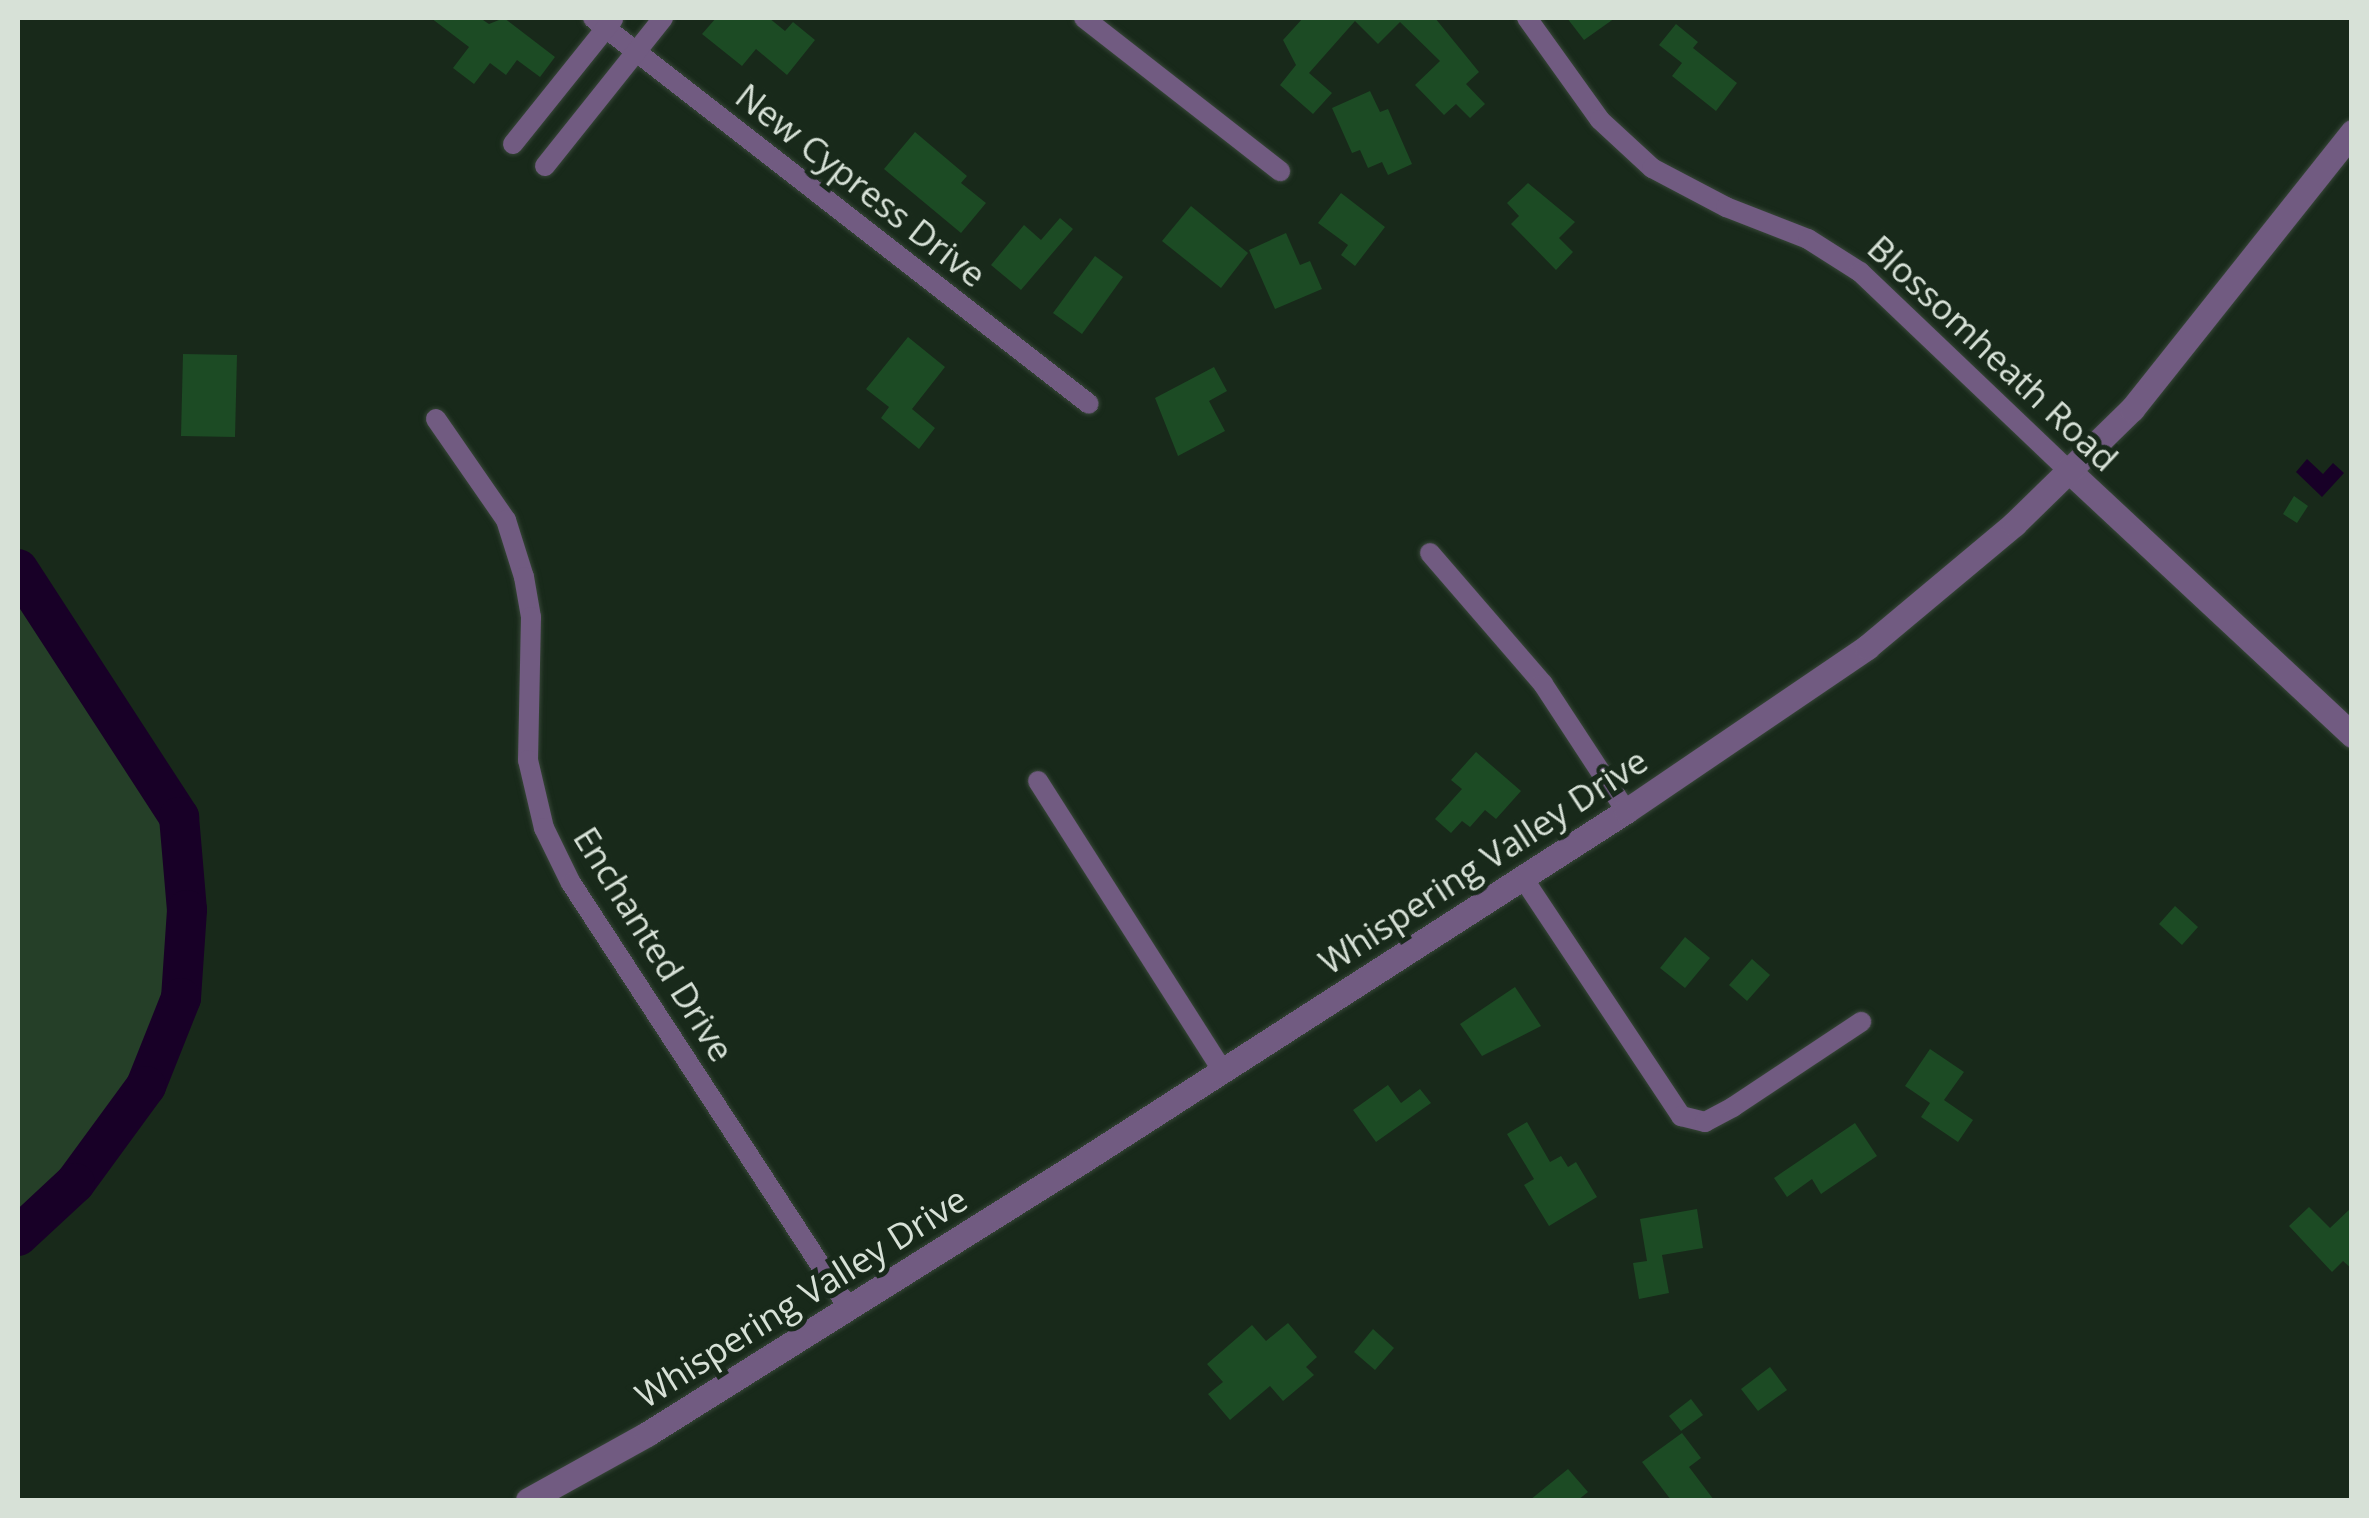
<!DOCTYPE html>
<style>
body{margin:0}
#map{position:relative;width:2369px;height:1518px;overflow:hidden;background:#18291a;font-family:"Open Sans",sans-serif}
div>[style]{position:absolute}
.green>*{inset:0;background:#253f28}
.water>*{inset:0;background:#180027}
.river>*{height:40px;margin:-20px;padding:0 20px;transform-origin:20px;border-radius:20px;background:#180027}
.building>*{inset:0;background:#1c4b24}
.roads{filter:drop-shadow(0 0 2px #374638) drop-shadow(0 0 2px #374638)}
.minor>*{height:20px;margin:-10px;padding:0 10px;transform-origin:10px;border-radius:10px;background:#715b81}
.tertiary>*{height:25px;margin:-12.5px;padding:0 12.5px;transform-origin:12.5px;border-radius:12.5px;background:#715b81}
span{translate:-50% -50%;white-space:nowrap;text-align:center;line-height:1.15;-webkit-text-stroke:10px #18291a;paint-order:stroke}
.street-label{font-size:35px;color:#d7e1d7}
.frame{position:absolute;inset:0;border:20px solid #d7e1d7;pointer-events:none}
</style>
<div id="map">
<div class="green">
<div style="clip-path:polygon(18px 569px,179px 817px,187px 910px,181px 998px,146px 1086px,75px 1183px,18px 1236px)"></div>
</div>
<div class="water">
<div style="clip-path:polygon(2307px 459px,2323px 474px,2333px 463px,2344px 473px,2322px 497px,2296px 472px)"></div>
</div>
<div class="river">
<div style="left:18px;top:569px;width:296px;rotate:57deg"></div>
<div style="left:179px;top:817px;width:93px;rotate:85.1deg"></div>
<div style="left:187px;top:910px;width:88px;rotate:93.9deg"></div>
<div style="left:181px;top:998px;width:95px;rotate:111.7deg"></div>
<div style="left:146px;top:1086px;width:120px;rotate:126.2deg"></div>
<div style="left:75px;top:1183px;width:78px;rotate:137.1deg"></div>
</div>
<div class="building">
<div style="clip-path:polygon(431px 18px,480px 18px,489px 24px,504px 18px,555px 57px,540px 77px,517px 60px,506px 75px,490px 63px,474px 84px,453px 68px,469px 47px)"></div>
<div style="clip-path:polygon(716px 18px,769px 18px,785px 31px,793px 22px,815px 40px,787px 75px,756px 49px,742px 66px,702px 34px)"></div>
<div style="clip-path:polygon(1303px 18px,1435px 18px,1479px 72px,1466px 84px,1485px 104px,1470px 118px,1456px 104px,1444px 115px,1415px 85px,1440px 61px,1400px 22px,1378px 44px,1355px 21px,1309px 73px,1332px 93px,1313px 114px,1280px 85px,1296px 65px,1283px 40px)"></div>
<div style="clip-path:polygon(1567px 18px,1615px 18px,1584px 40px)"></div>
<div style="clip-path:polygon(1676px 24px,1698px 42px,1693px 48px,1737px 83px,1716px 111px,1672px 76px,1682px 63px,1659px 45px)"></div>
<div style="clip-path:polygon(1370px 91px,1380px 112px,1388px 109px,1412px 164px,1388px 175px,1382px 162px,1368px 168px,1360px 150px,1352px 153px,1332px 108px)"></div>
<div style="clip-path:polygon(915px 132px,967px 176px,961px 183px,986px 203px,961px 233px,884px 169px)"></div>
<div style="clip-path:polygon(1528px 183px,1575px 222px,1559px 238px,1573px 252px,1556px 270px,1511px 224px,1519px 216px,1507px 203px)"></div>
<div style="clip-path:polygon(1341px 193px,1385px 227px,1355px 266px,1341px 255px,1348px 245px,1318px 223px)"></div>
<div style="clip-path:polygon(1191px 206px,1248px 253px,1221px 288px,1162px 241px)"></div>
<div style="clip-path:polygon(1060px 218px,1073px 229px,1021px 290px,991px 265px,1024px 225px,1041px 240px)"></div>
<div style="clip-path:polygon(1286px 233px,1300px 265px,1310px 261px,1322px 289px,1275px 309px,1249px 250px)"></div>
<div style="clip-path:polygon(1095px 256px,1123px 277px,1082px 334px,1053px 313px)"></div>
<div style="clip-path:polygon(908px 337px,945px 367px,912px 409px,935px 428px,919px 449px,881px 418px,889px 407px,866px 389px)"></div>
<div style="clip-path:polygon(183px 354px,237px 355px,235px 437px,181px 436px)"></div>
<div style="clip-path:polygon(1214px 367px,1227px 391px,1209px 401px,1225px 431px,1178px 456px,1155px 398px)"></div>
<div style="clip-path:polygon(2294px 496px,2308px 506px,2297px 523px,2283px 514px)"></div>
<div style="clip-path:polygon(1476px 752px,1521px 791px,1496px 819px,1485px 810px,1470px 827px,1462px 821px,1451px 833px,1435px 819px,1462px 789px,1451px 780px)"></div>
<div style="clip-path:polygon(2175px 906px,2198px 927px,2182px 945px,2159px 924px)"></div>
<div style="clip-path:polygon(1685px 937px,1710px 958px,1685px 988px,1660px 968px)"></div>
<div style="clip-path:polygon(1752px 959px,1770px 975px,1747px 1001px,1729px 985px)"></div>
<div style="clip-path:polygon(1515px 987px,1541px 1026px,1482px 1056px,1460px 1024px)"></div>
<div style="clip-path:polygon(1930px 1049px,1964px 1072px,1944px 1100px,1973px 1120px,1958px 1142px,1921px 1117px,1930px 1103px,1905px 1086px)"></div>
<div style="clip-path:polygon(1388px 1085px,1401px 1103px,1420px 1089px,1431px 1103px,1376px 1142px,1353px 1110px)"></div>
<div style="clip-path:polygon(1527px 1122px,1550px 1162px,1561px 1156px,1568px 1167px,1576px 1162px,1597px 1197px,1549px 1226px,1524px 1185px,1534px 1179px,1507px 1134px)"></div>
<div style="clip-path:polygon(1855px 1123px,1877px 1156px,1821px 1194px,1812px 1179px,1787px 1197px,1774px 1178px)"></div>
<div style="clip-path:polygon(2309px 1207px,2330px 1228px,2352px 1207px,2352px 1269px,2343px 1261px,2332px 1272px,2289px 1226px)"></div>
<div style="clip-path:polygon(1697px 1209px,1703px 1248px,1662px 1255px,1669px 1293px,1639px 1299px,1633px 1263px,1647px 1261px,1640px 1219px)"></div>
<div style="clip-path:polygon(1288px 1323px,1317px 1357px,1306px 1367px,1314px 1375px,1283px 1401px,1270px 1386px,1230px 1420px,1208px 1394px,1223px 1382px,1207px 1364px,1252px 1325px,1266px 1341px)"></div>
<div style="clip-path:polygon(1373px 1329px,1394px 1348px,1375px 1370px,1354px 1352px)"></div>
<div style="clip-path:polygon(1770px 1367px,1787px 1390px,1758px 1411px,1741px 1389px)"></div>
<div style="clip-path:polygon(1691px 1399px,1703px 1415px,1681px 1431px,1669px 1416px)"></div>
<div style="clip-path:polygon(1682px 1433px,1701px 1458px,1689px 1467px,1714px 1500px,1671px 1500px,1642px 1462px)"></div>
<div style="clip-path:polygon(1568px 1469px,1588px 1492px,1578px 1500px,1530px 1500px)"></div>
</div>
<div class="roads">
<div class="minor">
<div style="left:593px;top:18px;width:628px;rotate:37.89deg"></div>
<div style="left:1084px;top:18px;width:249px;rotate:38deg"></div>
<div style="left:1527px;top:18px;width:125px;rotate:54.4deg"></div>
<div style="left:1600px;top:120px;width:71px;rotate:42.7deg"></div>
<div style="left:1652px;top:168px;width:84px;rotate:27.8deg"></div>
<div style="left:1726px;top:207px;width:88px;rotate:21.3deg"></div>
<div style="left:1808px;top:239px;width:62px;rotate:32.4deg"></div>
<div style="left:1860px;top:272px;width:289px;rotate:43.6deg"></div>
<div style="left:513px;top:144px;width:160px;rotate:-51.3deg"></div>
<div style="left:545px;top:166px;width:189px;rotate:-51.4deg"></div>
<div style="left:436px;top:419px;width:123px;rotate:55.3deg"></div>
<div style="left:506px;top:520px;width:60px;rotate:72.5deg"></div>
<div style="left:524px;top:577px;width:41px;rotate:80.1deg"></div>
<div style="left:531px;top:617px;width:143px;rotate:91.2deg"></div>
<div style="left:528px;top:760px;width:70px;rotate:76.8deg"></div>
<div style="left:544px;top:828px;width:61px;rotate:63.9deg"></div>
<div style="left:571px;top:883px;width:509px;rotate:56.87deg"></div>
<div style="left:1430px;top:553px;width:173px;rotate:49.2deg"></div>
<div style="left:1543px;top:684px;width:152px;rotate:56.8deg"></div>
<div style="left:1038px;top:781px;width:344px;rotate:57.5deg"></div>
<div style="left:1523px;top:878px;width:286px;rotate:56.4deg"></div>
<div style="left:1681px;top:1116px;width:25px;rotate:14deg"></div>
<div style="left:1705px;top:1122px;width:32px;rotate:-28deg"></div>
<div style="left:1733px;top:1107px;width:154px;rotate:-33.6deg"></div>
</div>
<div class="tertiary">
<div style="left:2069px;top:471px;width:387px;rotate:43deg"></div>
<div style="left:528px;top:1500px;width:136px;rotate:-29deg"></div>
<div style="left:647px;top:1434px;width:510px;rotate:-32.1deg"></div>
<div style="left:1079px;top:1163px;width:650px;rotate:-32.76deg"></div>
<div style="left:1626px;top:811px;width:292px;rotate:-34.2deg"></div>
<div style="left:1867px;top:647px;width:192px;rotate:-39.9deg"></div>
<div style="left:2014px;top:524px;width:165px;rotate:-44.3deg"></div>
<div style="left:2132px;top:409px;width:354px;rotate:-51.5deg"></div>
</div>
</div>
<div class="street-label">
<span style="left:861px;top:185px;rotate:38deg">New Cypress Drive</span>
<span style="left:1993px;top:353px;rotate:43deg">Blossomheath Road</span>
<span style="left:1483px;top:861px;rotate:-33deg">Whispering Valley Drive</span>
<span style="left:654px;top:944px;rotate:58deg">Enchanted Drive</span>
<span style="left:801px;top:1297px;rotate:-32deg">Whispering Valley Drive</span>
</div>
<div class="frame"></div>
</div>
